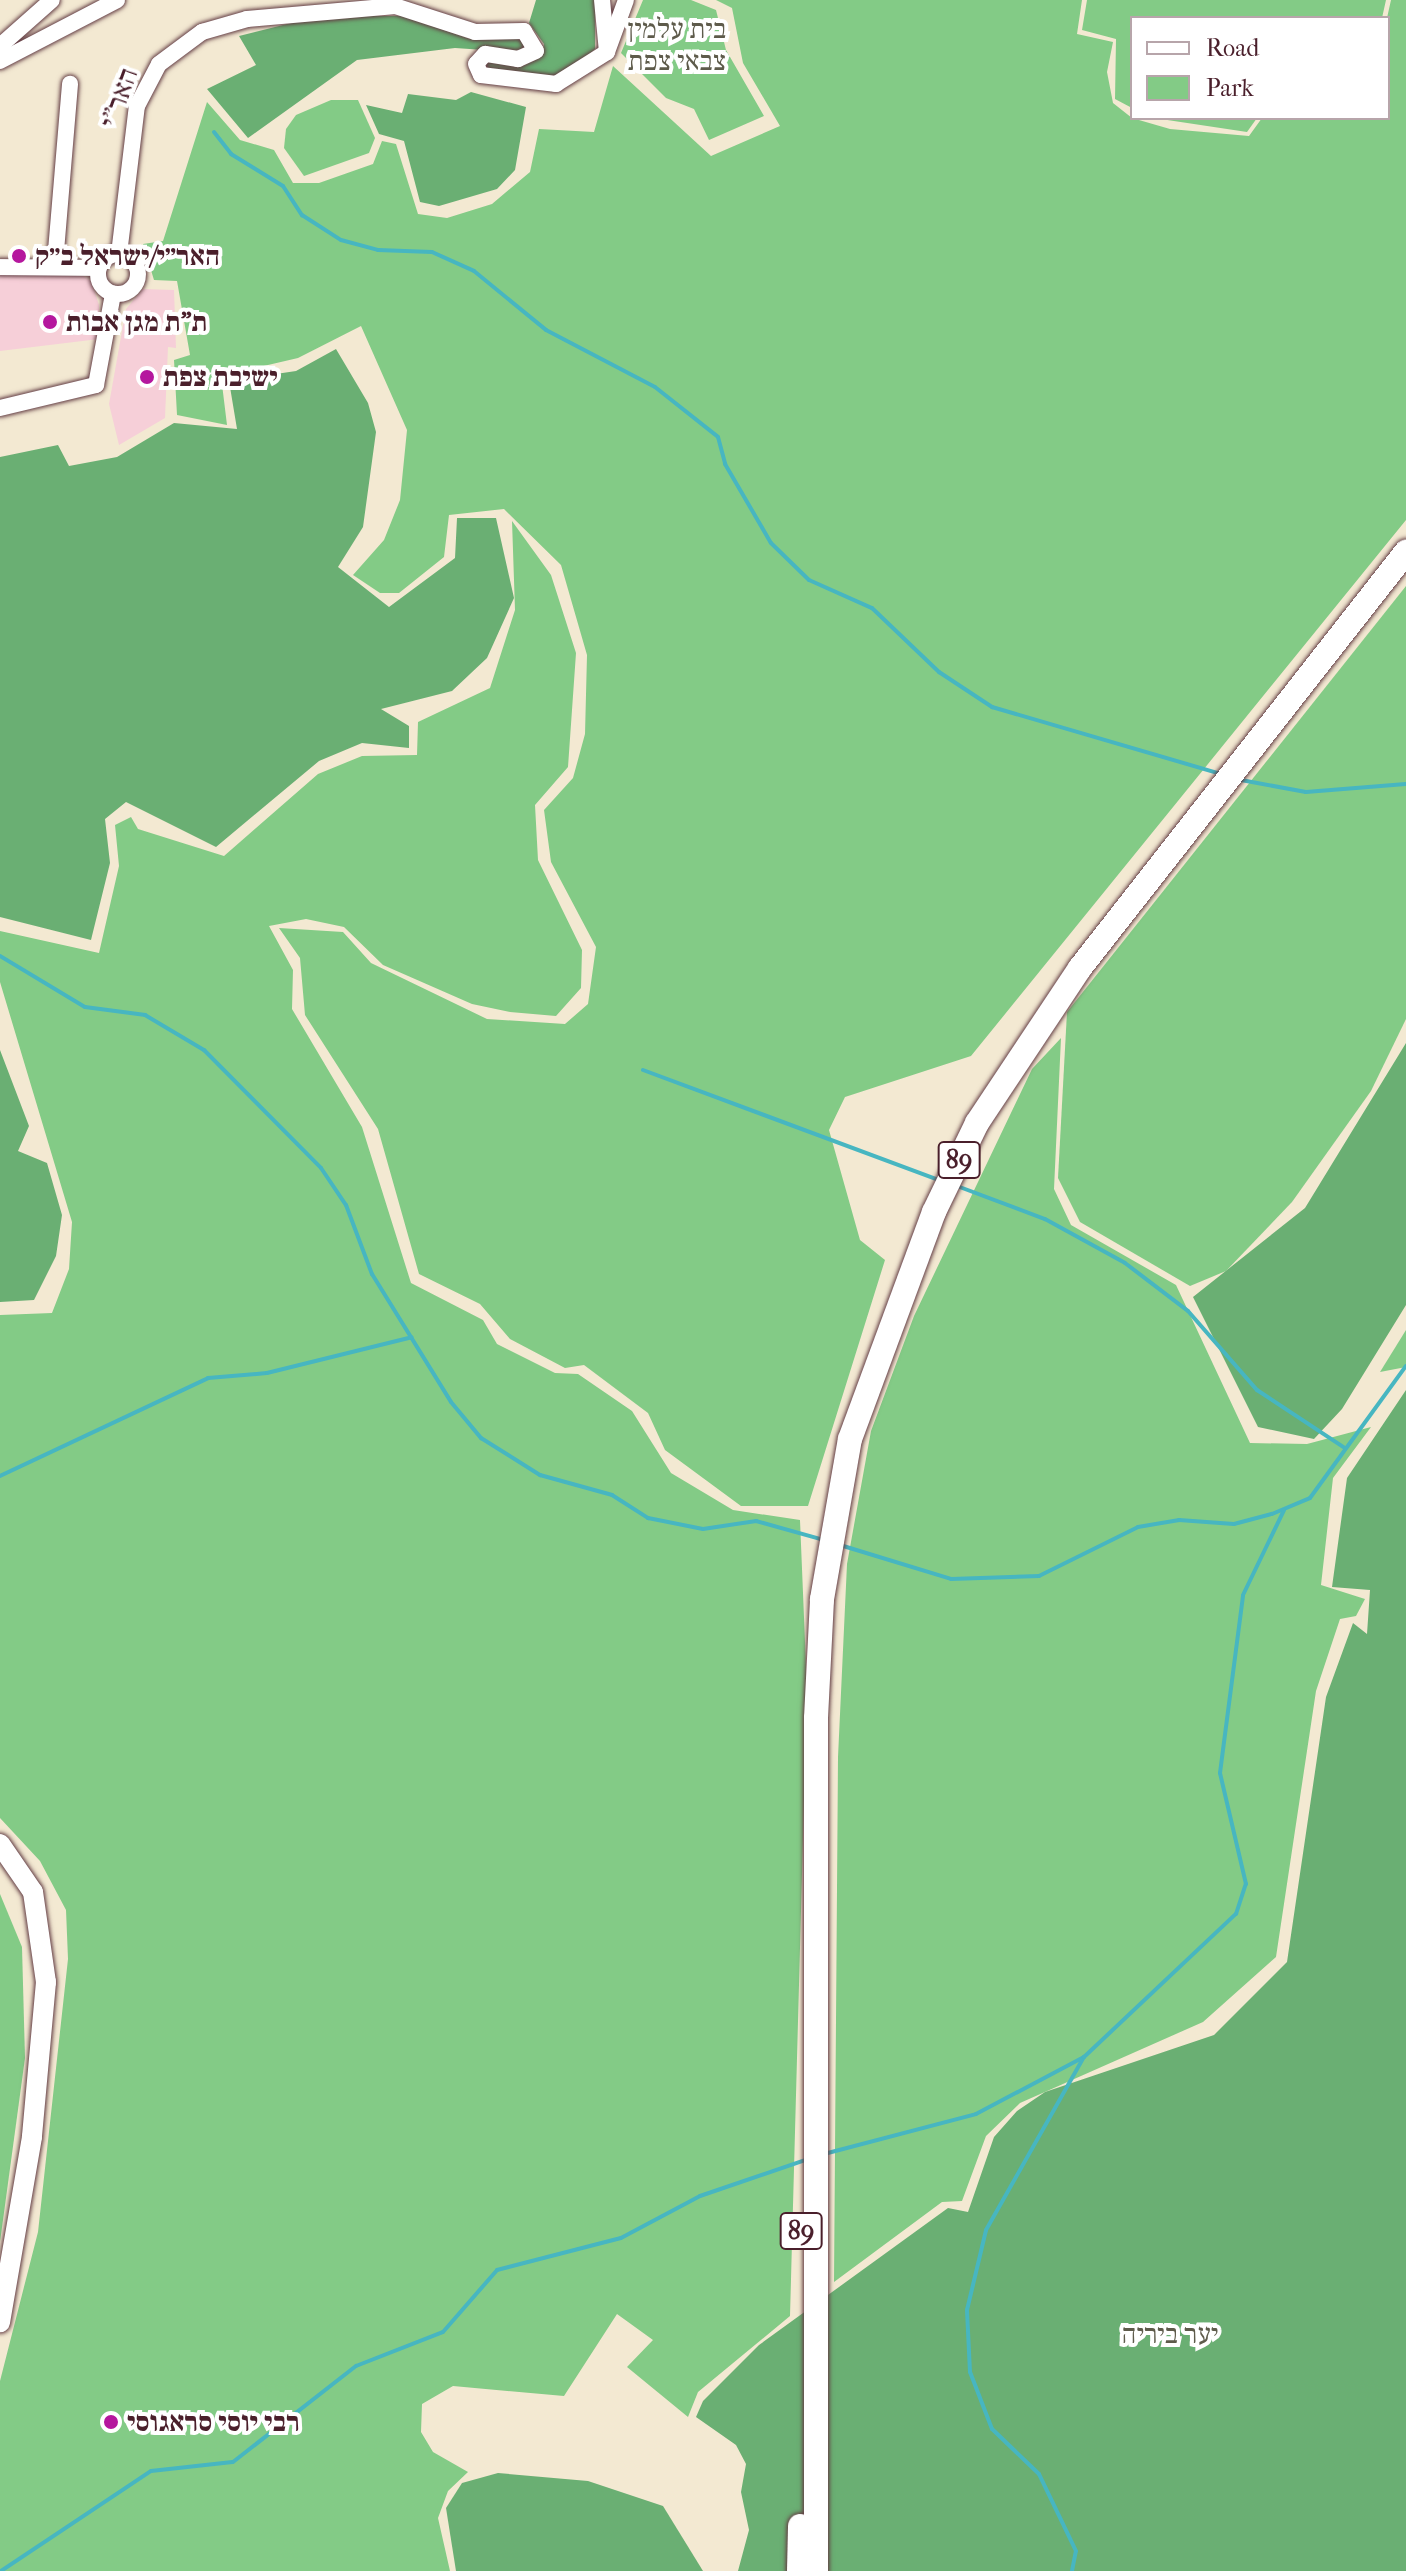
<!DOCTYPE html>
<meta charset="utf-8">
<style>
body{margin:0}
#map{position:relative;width:1406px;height:2571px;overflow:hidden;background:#f3e9d2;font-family:"IM FELL French Canon","Frank Ruhl Libre",serif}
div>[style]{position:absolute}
.built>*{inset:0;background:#f6cfd8}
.green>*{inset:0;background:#83cb86}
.forest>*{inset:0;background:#6aaf73}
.stream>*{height:4px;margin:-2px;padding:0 2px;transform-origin:2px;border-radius:2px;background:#47b6c1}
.roads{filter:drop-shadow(0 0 2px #633d44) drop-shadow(0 0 2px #633d44)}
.minor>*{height:16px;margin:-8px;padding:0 8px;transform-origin:8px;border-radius:8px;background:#fff}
.minor>.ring{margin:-8px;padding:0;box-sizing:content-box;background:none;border:16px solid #fff;border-radius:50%}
.major>*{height:20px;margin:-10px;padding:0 10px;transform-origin:10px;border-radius:10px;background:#fff}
.highway>*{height:24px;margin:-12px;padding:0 12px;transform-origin:12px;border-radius:12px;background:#fff}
.dots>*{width:22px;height:22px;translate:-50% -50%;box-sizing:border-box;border:4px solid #fff;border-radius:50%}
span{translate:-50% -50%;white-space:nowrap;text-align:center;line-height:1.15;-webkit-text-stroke:8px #fff;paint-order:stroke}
.shield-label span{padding:2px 6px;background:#fff;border:2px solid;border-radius:6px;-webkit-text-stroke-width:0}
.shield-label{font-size:26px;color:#4a1f2b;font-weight:700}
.park-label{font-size:28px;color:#5e5b4b}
.street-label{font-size:28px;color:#4a1f2b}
.poi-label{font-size:28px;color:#4a1f2b;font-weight:700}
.left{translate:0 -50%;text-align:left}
.legend{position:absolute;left:1130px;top:16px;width:260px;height:104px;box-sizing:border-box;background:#fff;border:2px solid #b7a5aa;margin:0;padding:10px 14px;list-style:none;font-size:24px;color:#4a1f2b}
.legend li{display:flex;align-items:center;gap:16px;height:40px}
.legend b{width:40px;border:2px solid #b7a5aa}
</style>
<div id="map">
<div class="built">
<div style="clip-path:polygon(78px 273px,91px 281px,99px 305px,99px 339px,0 351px,0 275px)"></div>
<div style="clip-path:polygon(143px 289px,174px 290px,176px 348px,168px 347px,165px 418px,119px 445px,109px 404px,126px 309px)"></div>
</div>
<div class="green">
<div style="clip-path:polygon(643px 0,691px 0,716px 10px,726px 50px,764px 116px,709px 140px,694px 109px,666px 98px,621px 53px)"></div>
<div style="clip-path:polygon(716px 0,1082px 0,1077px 34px,1113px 42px,1107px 72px,1113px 103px,1132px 118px,1170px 129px,1249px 136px,1262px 118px,1388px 118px,1387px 18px,1391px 0,1406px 0,1406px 520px,971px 1056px,845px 1097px,829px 1130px,860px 1240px,885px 1260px,808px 1506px,741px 1506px,665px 1450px,648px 1413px,584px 1365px,565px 1368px,510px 1339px,480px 1304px,419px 1274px,378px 1129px,305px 1015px,300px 958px,279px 928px,343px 932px,371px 963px,487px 1019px,565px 1024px,588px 1004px,596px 947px,551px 862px,544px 810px,573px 778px,585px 734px,587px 655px,561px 565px,504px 509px,449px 515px,444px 557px,399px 593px,380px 593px,353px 575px,384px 540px,400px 500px,407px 430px,361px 326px,298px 358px,221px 376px,227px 425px,177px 415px,174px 360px,190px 355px,177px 281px,154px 280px,143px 244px,163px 241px,207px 102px,240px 140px,274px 150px,293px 183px,319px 183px,373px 164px,382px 141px,396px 144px,418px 214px,447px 218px,492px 204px,530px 172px,539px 129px,594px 132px,613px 66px,711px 156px,780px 126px,743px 63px,732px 8px)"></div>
<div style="clip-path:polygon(1087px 0,1386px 0,1382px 18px,1132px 18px,1132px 108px,1115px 99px,1116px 39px,1082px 30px)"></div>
<div style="clip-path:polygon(331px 100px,358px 100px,375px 138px,369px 153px,304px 176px,284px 148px,286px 129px,296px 115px)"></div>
<div style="clip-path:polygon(1154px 118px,1257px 118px,1247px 132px)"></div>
<div style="clip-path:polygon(512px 521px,551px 575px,576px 653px,568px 767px,535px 805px,538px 860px,582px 950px,581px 988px,556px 1016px,510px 1012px,472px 1004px,383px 965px,344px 927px,306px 919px,269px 926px,293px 970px,292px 1009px,362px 1127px,411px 1283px,483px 1320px,497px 1344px,555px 1373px,578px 1374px,632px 1411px,671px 1473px,733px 1510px,800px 1520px,807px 1690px,790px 2316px,698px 2392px,688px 2417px,627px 2367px,653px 2340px,617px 2314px,564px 2396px,453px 2386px,422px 2404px,421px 2432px,433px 2452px,468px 2472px,448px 2491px,438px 2518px,450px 2571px,0 2571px,0 2381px,38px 2232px,68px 1959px,66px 1910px,40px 1861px,0 1818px,0 1315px,52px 1313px,69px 1269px,72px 1222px,0 982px,0 931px,99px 953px,119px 866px,115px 825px,131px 817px,138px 829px,224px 856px,318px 774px,362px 756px,417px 755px,418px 722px,490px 688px,515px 610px)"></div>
<div style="clip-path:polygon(1406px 586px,1406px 1019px,1371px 1091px,1292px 1202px,1226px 1271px,1190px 1286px,1080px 1222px,1058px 1178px,1067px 1012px)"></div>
<div style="clip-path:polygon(1061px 1038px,1054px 1189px,1071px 1225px,1176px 1285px,1250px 1443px,1307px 1444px,1371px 1427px,1333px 1478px,1321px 1585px,1365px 1599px,1356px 1616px,1340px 1619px,1316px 1691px,1276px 1957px,1203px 2022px,1020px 2103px,986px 2136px,962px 2201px,942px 2202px,834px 2282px,838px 1757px,847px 1564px,871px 1431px,914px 1316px,1032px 1069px)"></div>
<div style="clip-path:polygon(1406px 1330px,1406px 1367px,1380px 1372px)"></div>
<div style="clip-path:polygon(0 1894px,22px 1947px,25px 2058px,0 2242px)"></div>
</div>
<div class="forest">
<div style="clip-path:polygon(536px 0,595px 0,595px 49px,566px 75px,540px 82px,491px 74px,486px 64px,492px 60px,521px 67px,542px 56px,544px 44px,529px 23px)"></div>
<div style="clip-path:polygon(319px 16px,404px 16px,470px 39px,525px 37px,527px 53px,455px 48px,357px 60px,248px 138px,207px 89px,256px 65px,239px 36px)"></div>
<div style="clip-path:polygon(471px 92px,526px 107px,515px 170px,497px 189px,439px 206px,420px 202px,404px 141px,379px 134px,366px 105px,402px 113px,408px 94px,456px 100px)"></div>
<div style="clip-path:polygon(336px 349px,368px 403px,376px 432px,363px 527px,338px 567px,389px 607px,455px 558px,457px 518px,496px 518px,514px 598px,487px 658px,452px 691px,381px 709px,409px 726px,409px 748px,362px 743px,319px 761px,216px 847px,126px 802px,105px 819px,110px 863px,91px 940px,0 917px,0 457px,58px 445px,69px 466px,117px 457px,174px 423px,237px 429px,229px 381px,296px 371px)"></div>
<div style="clip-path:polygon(1406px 1043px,1406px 1305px,1342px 1409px,1314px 1439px,1258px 1427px,1193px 1297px,1305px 1208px)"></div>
<div style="clip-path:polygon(0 1050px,29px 1126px,18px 1151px,47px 1163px,62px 1215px,56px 1256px,34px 1300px,0 1302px)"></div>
<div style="clip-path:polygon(1406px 1390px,1406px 2571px,738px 2571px,749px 2530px,741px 2492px,746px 2464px,736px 2445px,696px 2417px,703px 2401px,759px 2345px,948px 2208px,968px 2212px,994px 2137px,1017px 2111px,1045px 2092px,1214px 2035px,1287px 1962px,1326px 1697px,1353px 1623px,1367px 1634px,1370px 1590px,1332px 1587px,1347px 1478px)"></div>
<div style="clip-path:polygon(498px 2473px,588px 2481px,663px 2506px,703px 2571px,456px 2571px,446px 2508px,462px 2483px)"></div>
</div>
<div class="stream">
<div style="left:214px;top:132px;width:28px;rotate:52deg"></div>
<div style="left:231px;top:154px;width:61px;rotate:31.6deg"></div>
<div style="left:283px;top:186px;width:35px;rotate:57deg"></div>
<div style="left:302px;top:215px;width:46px;rotate:32.7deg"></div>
<div style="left:341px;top:240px;width:38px;rotate:15deg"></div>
<div style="left:378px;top:250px;width:54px;rotate:2.1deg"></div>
<div style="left:432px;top:252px;width:46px;rotate:24.3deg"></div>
<div style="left:474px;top:271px;width:93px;rotate:39.3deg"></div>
<div style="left:546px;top:330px;width:123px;rotate:27.6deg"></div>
<div style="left:655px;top:387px;width:80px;rotate:38.4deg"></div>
<div style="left:718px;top:437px;width:28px;rotate:75deg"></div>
<div style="left:725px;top:464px;width:91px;rotate:59.8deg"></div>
<div style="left:771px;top:543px;width:53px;rotate:44.2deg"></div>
<div style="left:809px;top:580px;width:69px;rotate:24deg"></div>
<div style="left:872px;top:608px;width:93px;rotate:43.7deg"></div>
<div style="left:939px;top:672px;width:64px;rotate:33.4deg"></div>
<div style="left:992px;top:707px;width:239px;rotate:16.3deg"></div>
<div style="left:1241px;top:780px;width:66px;rotate:10.5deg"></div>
<div style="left:1306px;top:792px;width:100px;rotate:-4.6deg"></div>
<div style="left:0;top:956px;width:99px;rotate:31deg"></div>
<div style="left:85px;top:1007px;width:61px;rotate:7.6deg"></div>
<div style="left:145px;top:1015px;width:69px;rotate:30.7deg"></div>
<div style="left:204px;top:1050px;width:166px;rotate:45.2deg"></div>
<div style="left:321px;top:1168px;width:45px;rotate:56deg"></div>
<div style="left:346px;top:1205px;width:74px;rotate:69.4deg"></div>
<div style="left:372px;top:1274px;width:150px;rotate:58.3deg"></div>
<div style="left:451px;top:1402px;width:47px;rotate:50.2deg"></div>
<div style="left:481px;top:1438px;width:70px;rotate:32.1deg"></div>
<div style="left:540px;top:1475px;width:75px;rotate:15.5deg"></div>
<div style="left:612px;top:1495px;width:43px;rotate:32.6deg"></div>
<div style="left:648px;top:1518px;width:56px;rotate:11.3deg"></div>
<div style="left:703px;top:1529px;width:54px;rotate:-8.6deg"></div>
<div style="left:756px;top:1521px;width:71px;rotate:15.6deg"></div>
<div style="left:643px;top:1070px;width:318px;rotate:20.4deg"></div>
<div style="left:957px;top:1186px;width:94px;rotate:20.6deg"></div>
<div style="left:1045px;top:1219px;width:91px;rotate:28.8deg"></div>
<div style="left:1125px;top:1263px;width:79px;rotate:37.3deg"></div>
<div style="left:1188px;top:1311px;width:105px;rotate:48.9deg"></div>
<div style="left:1257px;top:1390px;width:105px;rotate:33.4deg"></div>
<div style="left:0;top:1476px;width:230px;rotate:-25.2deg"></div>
<div style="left:208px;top:1378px;width:59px;rotate:-4.8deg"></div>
<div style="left:267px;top:1373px;width:149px;rotate:-13.9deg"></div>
<div style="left:840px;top:1545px;width:116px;rotate:17deg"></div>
<div style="left:951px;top:1579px;width:88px;rotate:-2deg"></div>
<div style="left:1039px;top:1576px;width:110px;rotate:-26.3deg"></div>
<div style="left:1138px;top:1527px;width:42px;rotate:-9.7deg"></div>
<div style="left:1179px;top:1520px;width:55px;rotate:4.2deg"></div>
<div style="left:1234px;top:1524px;width:39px;rotate:-15deg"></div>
<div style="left:1272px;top:1514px;width:41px;rotate:-22.8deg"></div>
<div style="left:1310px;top:1498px;width:163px;rotate:-54deg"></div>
<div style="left:824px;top:2154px;width:157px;rotate:-14.7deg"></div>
<div style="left:976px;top:2114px;width:122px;rotate:-27.8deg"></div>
<div style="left:1px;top:2571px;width:180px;rotate:-33.7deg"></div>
<div style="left:151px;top:2471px;width:82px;rotate:-6.3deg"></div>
<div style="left:233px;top:2462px;width:156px;rotate:-38deg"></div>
<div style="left:356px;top:2366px;width:93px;rotate:-21.3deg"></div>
<div style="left:443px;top:2332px;width:82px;rotate:-48.9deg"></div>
<div style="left:497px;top:2270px;width:128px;rotate:-14.5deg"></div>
<div style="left:621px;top:2238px;width:89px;rotate:-28deg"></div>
<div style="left:700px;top:2196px;width:114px;rotate:-18.9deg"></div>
<div style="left:1072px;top:2571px;width:20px;rotate:-79deg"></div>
<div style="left:1076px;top:2551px;width:85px;rotate:-115.7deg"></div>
<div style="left:1039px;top:2474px;width:65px;rotate:-136.2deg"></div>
<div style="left:992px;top:2429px;width:61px;rotate:-111.1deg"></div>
<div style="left:970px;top:2372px;width:62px;rotate:-92.8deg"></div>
<div style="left:967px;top:2310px;width:82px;rotate:-76.6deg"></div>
<div style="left:986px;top:2230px;width:199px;rotate:-60.5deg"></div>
<div style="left:1084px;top:2057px;width:209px;rotate:-43.3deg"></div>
<div style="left:1236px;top:1914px;width:32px;rotate:-72deg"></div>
<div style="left:1246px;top:1884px;width:114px;rotate:-103.2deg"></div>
<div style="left:1220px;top:1773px;width:179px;rotate:-82.6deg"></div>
<div style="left:1243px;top:1595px;width:94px;rotate:-64.2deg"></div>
</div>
<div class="roads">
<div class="minor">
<div style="left:602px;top:0;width:52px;rotate:84.5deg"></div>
<div style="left:0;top:46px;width:69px;rotate:-41.5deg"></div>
<div style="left:0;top:61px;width:132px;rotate:-27.5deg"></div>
<div class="ring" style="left:98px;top:254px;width:24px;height:24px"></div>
<div style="left:119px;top:254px;width:149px;rotate:-83.1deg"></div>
<div style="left:137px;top:106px;width:47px;rotate:-62.4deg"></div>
<div style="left:159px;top:64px;width:54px;rotate:-36.7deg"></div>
<div style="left:202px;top:32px;width:47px;rotate:-16.1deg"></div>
<div style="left:247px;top:19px;width:149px;rotate:-5deg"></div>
<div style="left:395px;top:6px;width:84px;rotate:18deg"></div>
<div style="left:475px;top:32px;width:49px;rotate:-1.2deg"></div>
<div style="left:524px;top:31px;width:23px;rotate:59deg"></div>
<div style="left:536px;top:51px;width:20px;rotate:156deg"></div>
<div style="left:518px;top:59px;width:33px;rotate:-171deg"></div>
<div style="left:485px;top:54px;width:13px;rotate:132deg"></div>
<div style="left:476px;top:64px;width:12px;rotate:66deg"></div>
<div style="left:481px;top:75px;width:76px;rotate:6.8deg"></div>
<div style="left:556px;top:84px;width:60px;rotate:-32.1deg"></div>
<div style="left:607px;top:52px;width:55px;rotate:-69.9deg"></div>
<div style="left:55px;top:263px;width:180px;rotate:-85.2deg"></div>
<div style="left:0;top:267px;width:98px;rotate:0.6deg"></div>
<div style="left:0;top:408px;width:99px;rotate:-13.5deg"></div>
<div style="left:96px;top:385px;width:93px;rotate:-79.4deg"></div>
</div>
<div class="major">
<div style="left:0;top:1844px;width:58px;rotate:55.5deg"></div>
<div style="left:33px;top:1892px;width:91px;rotate:81.8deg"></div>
<div style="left:46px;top:1982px;width:156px;rotate:95.2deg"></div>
<div style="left:32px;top:2137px;width:188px;rotate:99.8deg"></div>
</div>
<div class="highway">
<div style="left:799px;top:2571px;width:45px;rotate:-88.7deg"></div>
<div style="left:816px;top:2571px;width:853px;rotate:-90deg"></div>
<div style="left:816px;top:1718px;width:119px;rotate:-87.1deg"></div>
<div style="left:822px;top:1599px;width:162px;rotate:-80.1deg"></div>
<div style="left:850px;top:1439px;width:242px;rotate:-69.7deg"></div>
<div style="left:934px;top:1212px;width:99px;rotate:-64.2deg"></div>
<div style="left:977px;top:1123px;width:186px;rotate:-56.4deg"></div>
<div style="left:1080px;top:968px;width:529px;rotate:-51.92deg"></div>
</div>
</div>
<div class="dots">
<div style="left:19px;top:256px;background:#b5179e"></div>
<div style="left:50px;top:322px;background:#b5179e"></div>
<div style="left:147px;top:377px;background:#b5179e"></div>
<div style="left:111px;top:2422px;background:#b5179e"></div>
</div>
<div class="shield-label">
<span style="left:959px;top:1160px">89</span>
<span style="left:801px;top:2231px">89</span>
</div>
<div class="park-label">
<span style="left:677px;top:45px">בית עלמין<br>צבאי צפת</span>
<span style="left:1170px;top:2334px">יער ביריה</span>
</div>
<div class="street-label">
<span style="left:119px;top:98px;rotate:-70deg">האר"י</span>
</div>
<div class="poi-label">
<span class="left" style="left:35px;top:256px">האר״י/ישראל ב״ק</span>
<span class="left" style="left:66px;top:322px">ת"ת מגן אבות</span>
<span class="left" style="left:163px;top:377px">ישיבת צפת</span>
<span class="left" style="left:127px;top:2422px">רבי יוסי סראגוסי</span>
</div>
<ul class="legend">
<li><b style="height:10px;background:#fff"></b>Road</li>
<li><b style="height:22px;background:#83cb86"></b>Park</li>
</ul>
</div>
